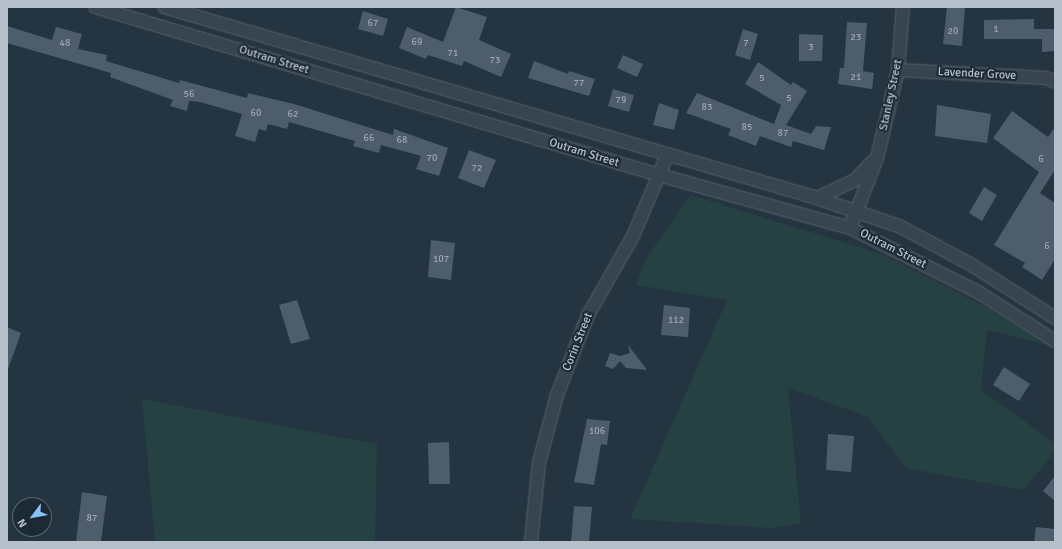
<!DOCTYPE html>
<style>
body{margin:0}
#map{position:relative;width:1062px;height:549px;overflow:hidden;background:#243440;font-family:Signika,sans-serif}
div>[style]{position:absolute}
.green>*{inset:0;background:#264141}
.building>*{inset:0;background:#4d5d6b}
.roads{filter:drop-shadow(0 0 1px #56636d) drop-shadow(0 0 1px #56636d)}
.street>*{height:12px;margin:-6px;padding:0 6px;transform-origin:6px;border-radius:6px;background:#384550}
span{translate:-50% -50%;white-space:nowrap;text-align:center;line-height:1.15;-webkit-text-stroke:4px #1d2a35;paint-order:stroke}
.number-label{font-size:10px;color:#9ba7b2}
.number-label span{-webkit-text-stroke-width:0}
.street-label{font-size:12px;color:#b5c0ca}
.frame{position:absolute;inset:0;border:8px solid #b5c0ca;pointer-events:none}
.north{position:absolute;left:12px;top:497px;width:40px;height:40px;box-sizing:border-box;background:#1d2a35;border:1px solid #5a6671;border-radius:50%;rotate:238deg;font-size:11px;font-weight:700;line-height:16px;text-align:center;color:#b5c0ca}
.north::after{content:'';display:block;margin:auto;width:14px;height:18px;background:#89c3fb;clip-path:polygon(50% 0,100% 100%,50% 72%,0 100%)}
</style>
<div id="map">
<div class="green">
<div style="clip-path:polygon(691px 195px,882px 254px,988px 308px,1047px 345px,987px 330px,981px 390px,1055px 443px,1055px 451px,1024px 490px,906px 468px,868px 417px,788px 388px,801px 523px,770px 528px,630px 519px,727px 300px,636px 285px,647px 257px)"></div>
<div style="clip-path:polygon(142px 399px,377px 444px,375px 542px,155px 542px)"></div>
</div>
<div class="building">
<div style="clip-path:polygon(456px 7px,487px 17px,479px 40px,511px 54px,501px 77px,464px 61px,462px 66px,428px 55px,426px 59px,399px 48px,407px 27px,443px 42px)"></div>
<div style="clip-path:polygon(947px 7px,965px 7px,962px 46px,943px 44px)"></div>
<div style="clip-path:polygon(363px 11px,388px 19px,383px 36px,358px 29px)"></div>
<div style="clip-path:polygon(1034px 19px,1034px 29px,1055px 29px,1055px 51px,1042px 52px,1042px 39px,984px 39px,984px 20px)"></div>
<div style="clip-path:polygon(847px 22px,867px 23px,863px 71px,874px 73px,872px 89px,838px 84px,840px 68px,844px 68px)"></div>
<div style="clip-path:polygon(7px 26px,52px 40px,56px 27px,82px 34px,78px 49px,107px 55px,106px 61px,179px 83px,180px 80px,247px 98px,248px 93px,294px 104px,393px 135px,394px 129px,448px 148px,439px 176px,416px 169px,421px 156px,381px 145px,379px 153px,353px 146px,355px 141px,289px 122px,287px 129px,268px 124px,266px 131px,259px 129px,255px 142px,235px 136px,242px 114px,200px 102px,189px 101px,187px 111px,170px 106px,173px 100px,110px 77px,111px 73px,7px 43px)"></div>
<div style="clip-path:polygon(743px 29px,758px 34px,750px 60px,735px 55px)"></div>
<div style="clip-path:polygon(799px 34px,823px 35px,822px 61px,799px 61px)"></div>
<div style="clip-path:polygon(623px 55px,643px 64px,637px 77px,617px 68px)"></div>
<div style="clip-path:polygon(534px 61px,568px 74px,569px 71px,595px 79px,589px 96px,528px 78px)"></div>
<div style="clip-path:polygon(758px 62px,791px 85px,793px 82px,807px 91px,786px 125px,811px 134px,816px 126px,831px 127px,824px 150px,793px 141px,791px 147px,760px 136px,756px 146px,728px 135px,731px 129px,686px 113px,697px 93px,774px 124px,781px 105px,745px 84px)"></div>
<div style="clip-path:polygon(613px 89px,634px 95px,629px 112px,608px 106px)"></div>
<div style="clip-path:polygon(659px 103px,679px 110px,674px 130px,653px 125px)"></div>
<div style="clip-path:polygon(937px 105px,991px 114px,987px 143px,935px 136px)"></div>
<div style="clip-path:polygon(1012px 111px,1048px 137px,1055px 127px,1055px 170px,1040px 193px,1055px 203px,1055px 259px,1042px 280px,1022px 267px,1025px 263px,994px 245px,1039px 172px,993px 138px)"></div>
<div style="clip-path:polygon(469px 150px,496px 160px,484px 188px,458px 178px)"></div>
<div style="clip-path:polygon(984px 187px,997px 195px,982px 221px,969px 213px)"></div>
<div style="clip-path:polygon(431px 240px,455px 243px,451px 280px,428px 277px)"></div>
<div style="clip-path:polygon(297px 300px,310px 339px,291px 344px,279px 305px)"></div>
<div style="clip-path:polygon(664px 305px,690px 308px,688px 337px,661px 335px)"></div>
<div style="clip-path:polygon(7px 327px,21px 333px,8px 369px,7px 369px)"></div>
<div style="clip-path:polygon(628px 345px,647px 370px,626px 368px,620px 361px,613px 369px,605px 366px,610px 353px,620px 356px,630px 353px)"></div>
<div style="clip-path:polygon(1004px 367px,1030px 384px,1019px 401px,993px 385px)"></div>
<div style="clip-path:polygon(587px 419px,610px 421px,607px 445px,601px 444px,594px 485px,574px 482px)"></div>
<div style="clip-path:polygon(828px 434px,854px 436px,851px 472px,826px 470px)"></div>
<div style="clip-path:polygon(449px 442px,450px 484px,429px 484px,428px 443px)"></div>
<div style="clip-path:polygon(1055px 476px,1055px 501px,1043px 491px)"></div>
<div style="clip-path:polygon(82px 492px,107px 496px,101px 542px,76px 542px)"></div>
<div style="clip-path:polygon(574px 506px,592px 507px,589px 542px,571px 542px)"></div>
<div style="clip-path:polygon(1036px 527px,1055px 529px,1055px 542px,1034px 542px)"></div>
</div>
<div class="roads">
<div class="street">
<div style="left:95px;top:7px;width:588px;rotate:16.59deg"></div>
<div style="left:659px;top:175px;width:198px;rotate:15.5deg"></div>
<div style="left:850px;top:228px;width:143px;rotate:26.6deg"></div>
<div style="left:978px;top:292px;width:91px;rotate:32.5deg"></div>
<div style="left:164px;top:7px;width:680px;rotate:16.3deg"></div>
<div style="left:817px;top:198px;width:89px;rotate:19deg"></div>
<div style="left:901px;top:227px;width:78px;rotate:28.2deg"></div>
<div style="left:970px;top:264px;width:101px;rotate:32.4deg"></div>
<div style="left:898px;top:70px;width:149px;rotate:3.1deg"></div>
<div style="left:1047px;top:78px;width:9px;rotate:27deg"></div>
<div style="left:817px;top:198px;width:42px;rotate:-25.3deg"></div>
<div style="left:855px;top:180px;width:26px;rotate:-47deg"></div>
<div style="left:850px;top:228px;width:75px;rotate:-68.9deg"></div>
<div style="left:877px;top:158px;width:90px;rotate:-76.6deg"></div>
<div style="left:898px;top:70px;width:63px;rotate:-85.5deg"></div>
<div style="left:531px;top:542px;width:79px;rotate:-84.2deg"></div>
<div style="left:539px;top:463px;width:70px;rotate:-75.2deg"></div>
<div style="left:557px;top:395px;width:86px;rotate:-68.8deg"></div>
<div style="left:588px;top:315px;width:91px;rotate:-60.3deg"></div>
<div style="left:633px;top:236px;width:87px;rotate:-67deg"></div>
</div>
</div>
<div class="number-label">
<span style="left:373px;top:24px">67</span>
<span style="left:996px;top:30px">1</span>
<span style="left:953px;top:32px">20</span>
<span style="left:856px;top:38px">23</span>
<span style="left:417px;top:43px">69</span>
<span style="left:65px;top:44px">48</span>
<span style="left:746px;top:44px">7</span>
<span style="left:811px;top:48px">3</span>
<span style="left:453px;top:54px">71</span>
<span style="left:495px;top:61px">73</span>
<span style="left:856px;top:78px">21</span>
<span style="left:762px;top:79px">5</span>
<span style="left:579px;top:84px">77</span>
<span style="left:189px;top:95px">56</span>
<span style="left:789px;top:99px">5</span>
<span style="left:621px;top:101px">79</span>
<span style="left:707px;top:108px">83</span>
<span style="left:256px;top:114px">60</span>
<span style="left:293px;top:115px">62</span>
<span style="left:747px;top:128px">85</span>
<span style="left:783px;top:134px">87</span>
<span style="left:369px;top:139px">66</span>
<span style="left:402px;top:141px">68</span>
<span style="left:432px;top:159px">70</span>
<span style="left:1041px;top:160px">6</span>
<span style="left:477px;top:169px">72</span>
<span style="left:1047px;top:247px">6</span>
<span style="left:441px;top:260px">107</span>
<span style="left:676px;top:321px">112</span>
<span style="left:597px;top:432px">106</span>
<span style="left:92px;top:519px">87</span>
</div>
<div class="street-label">
<span style="left:274px;top:60px;rotate:17deg">Outram Street</span>
<span style="left:977px;top:74px;rotate:3deg">Lavender Grove</span>
<span style="left:891px;top:95px;rotate:-78deg">Stanley Street</span>
<span style="left:584px;top:153px;rotate:17deg">Outram Street</span>
<span style="left:893px;top:249px;rotate:27deg">Outram Street</span>
<span style="left:578px;top:342px;rotate:-68deg">Corin Street</span>
</div>
<div class="frame"></div>
<div class="north">N</div>
</div>
